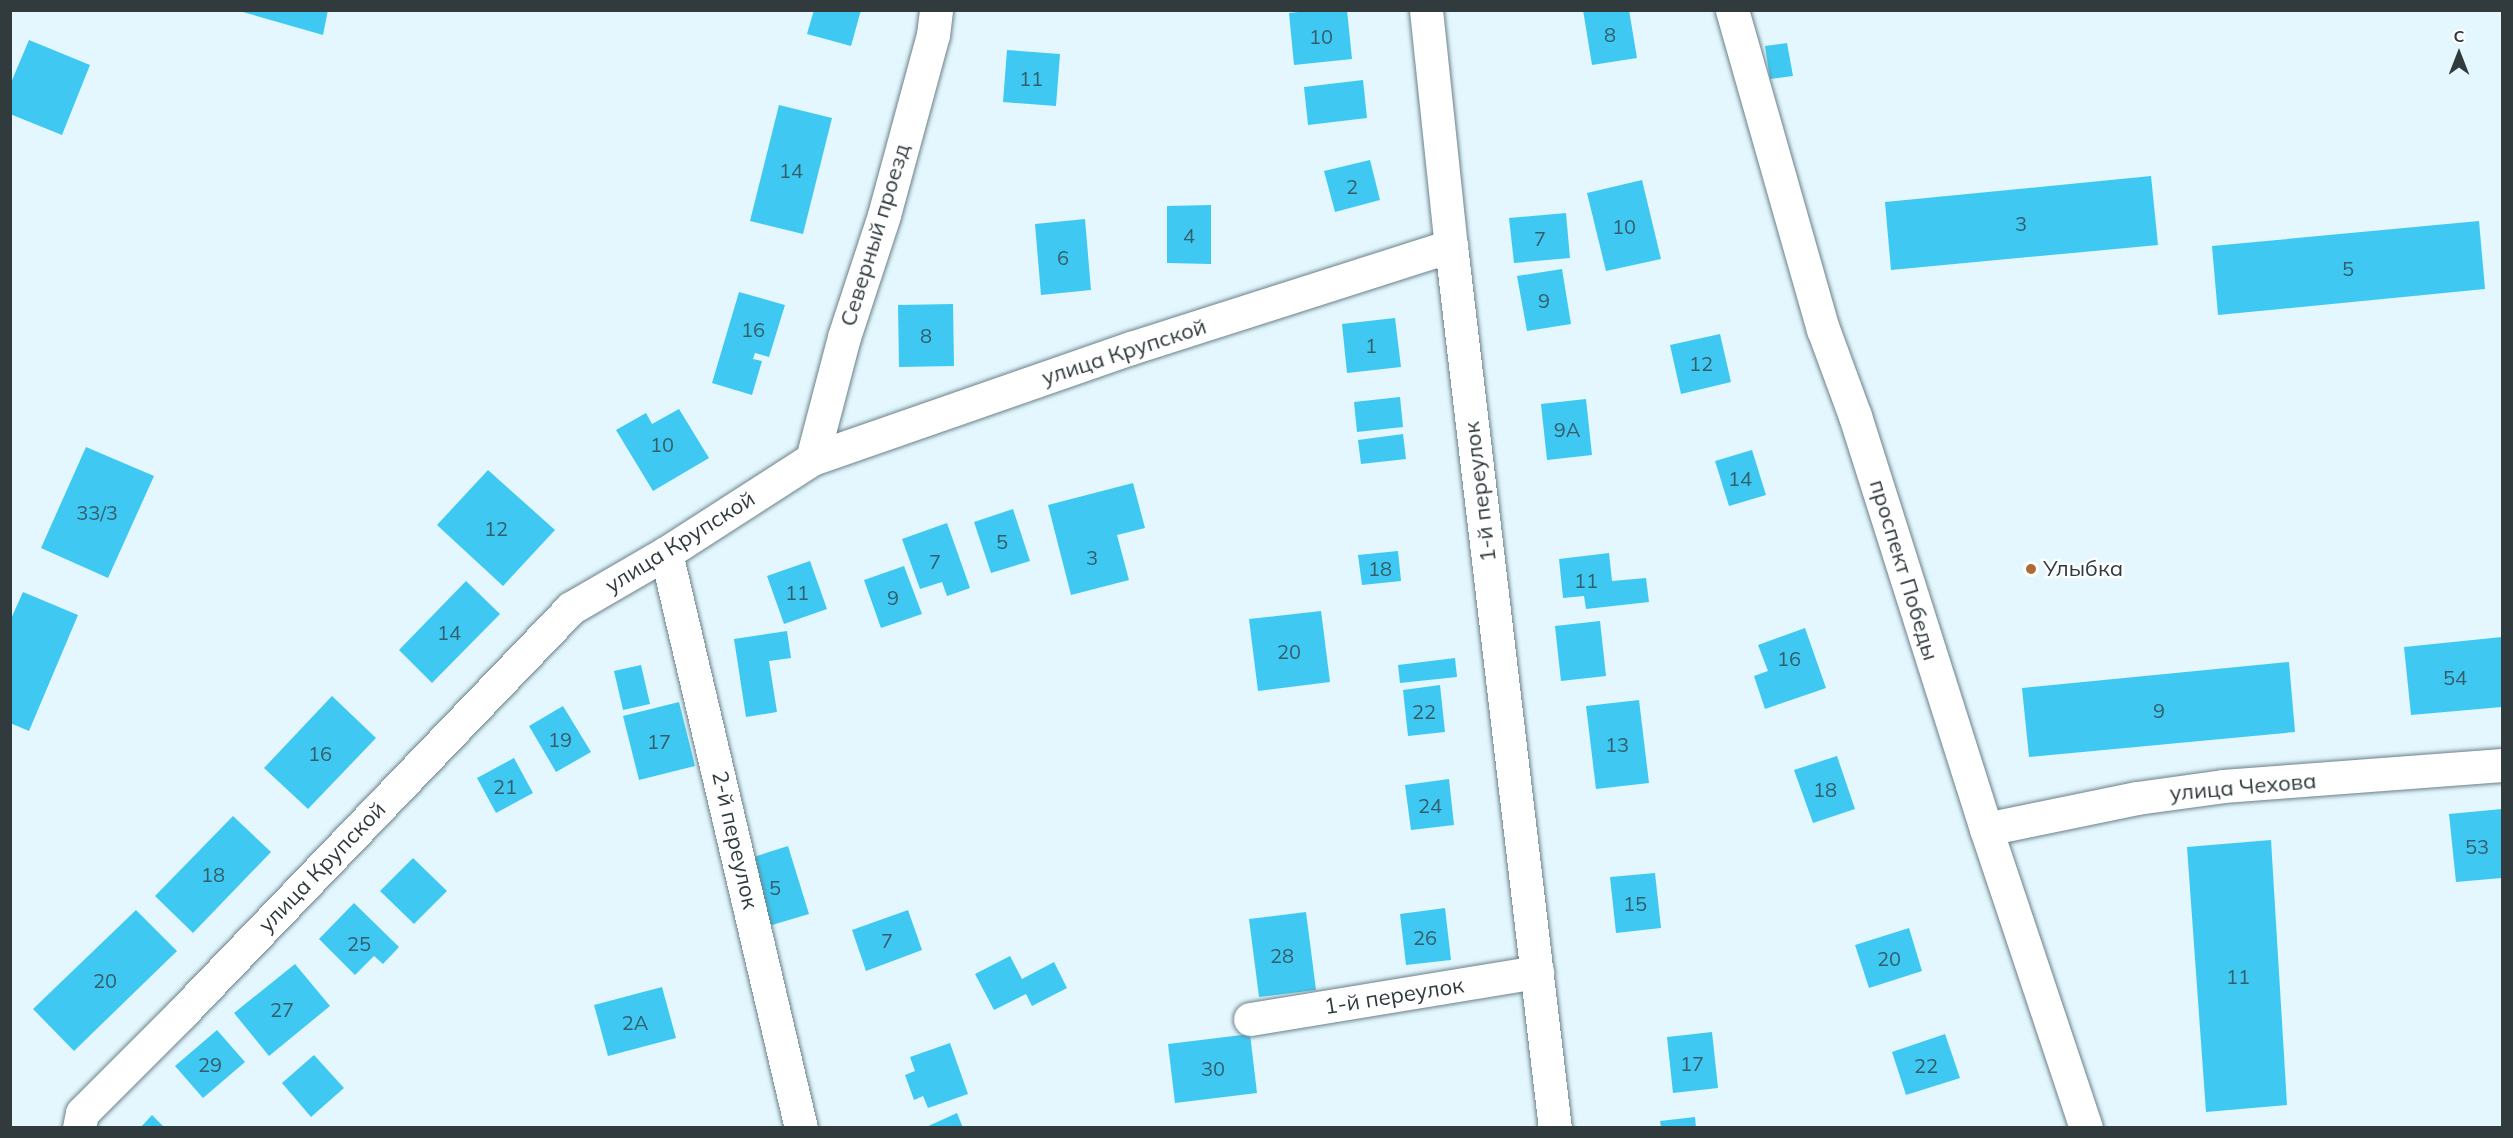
<!DOCTYPE html>
<meta charset="utf-8">
<style>
body{margin:0}
#map{position:relative;width:2513px;height:1138px;overflow:hidden;background:#e4f7fe;font-family:Mulish,sans-serif}
div>[style]{position:absolute}
.building>*{inset:0;background:#3fc9f2}
.roads{filter:drop-shadow(0 0 2px #6b8189) drop-shadow(0 0 2px #6b8189)}
.minor>*{height:33px;margin:-16.5px;padding:0 16.5px;transform-origin:16.5px;border-radius:16.5px;background:#fff}
.dots>*{width:16px;height:16px;translate:-50% -50%;box-sizing:border-box;border:3px solid #fff;border-radius:50%}
span{translate:-50% -50%;white-space:nowrap;text-align:center;line-height:1.15;-webkit-text-stroke:4.5px #fff;paint-order:stroke}
.number-label{font-size:20px;color:#345e6b}
.number-label span{-webkit-text-stroke-width:0}
.street-label{font-size:22px;color:#313b3e}
.poi-label{font-size:22px;color:#313b3e}
.left{translate:0 -50%;text-align:left}
.frame{position:absolute;inset:0;border:12px solid #313b3e;pointer-events:none}
.north{position:absolute;left:2429px;top:24px;width:60px;height:60px;-webkit-text-stroke:4px #fff;paint-order:stroke;rotate:0deg;font-size:16px;font-weight:700;line-height:24px;text-align:center;color:#313b3e}
.north::after{content:'';display:block;margin:auto;width:21px;height:27px;background:#313b3e;clip-path:polygon(50% 0,100% 100%,50% 72%,0 100%)}
</style>
<div id="map">
<div class="building">
<div style="clip-path:polygon(236px 10px,328px 10px,323px 35px)"></div>
<div style="clip-path:polygon(814px 10px,861px 10px,851px 46px,807px 34px)"></div>
<div style="clip-path:polygon(1316px 10px,1347px 10px,1352px 59px,1294px 65px,1289px 13px)"></div>
<div style="clip-path:polygon(1583px 10px,1629px 10px,1637px 58px,1592px 65px)"></div>
<div style="clip-path:polygon(29px 40px,90px 65px,62px 135px,10px 114px,10px 85px)"></div>
<div style="clip-path:polygon(1787px 43px,1793px 76px,1770px 79px,1765px 46px)"></div>
<div style="clip-path:polygon(1007px 50px,1060px 54px,1056px 106px,1003px 102px)"></div>
<div style="clip-path:polygon(1363px 80px,1367px 118px,1308px 125px,1304px 87px)"></div>
<div style="clip-path:polygon(779px 105px,832px 118px,803px 234px,750px 221px)"></div>
<div style="clip-path:polygon(1370px 160px,1380px 200px,1335px 212px,1324px 171px)"></div>
<div style="clip-path:polygon(2151px 176px,2158px 245px,1891px 270px,1885px 202px)"></div>
<div style="clip-path:polygon(1642px 180px,1661px 259px,1606px 271px,1587px 193px)"></div>
<div style="clip-path:polygon(1211px 205px,1211px 264px,1167px 263px,1167px 206px)"></div>
<div style="clip-path:polygon(1566px 213px,1570px 258px,1514px 263px,1509px 218px)"></div>
<div style="clip-path:polygon(1085px 219px,1091px 290px,1041px 295px,1035px 224px)"></div>
<div style="clip-path:polygon(2479px 221px,2485px 289px,2218px 315px,2212px 246px)"></div>
<div style="clip-path:polygon(1562px 269px,1571px 324px,1527px 331px,1517px 276px)"></div>
<div style="clip-path:polygon(739px 292px,785px 305px,769px 357px,755px 353px,753px 359px,762px 361px,752px 395px,712px 383px)"></div>
<div style="clip-path:polygon(953px 304px,954px 366px,899px 367px,898px 305px)"></div>
<div style="clip-path:polygon(1395px 318px,1401px 367px,1347px 373px,1342px 324px)"></div>
<div style="clip-path:polygon(1720px 334px,1731px 382px,1681px 394px,1670px 345px)"></div>
<div style="clip-path:polygon(1400px 397px,1403px 427px,1357px 432px,1354px 402px)"></div>
<div style="clip-path:polygon(1586px 399px,1592px 455px,1547px 460px,1541px 404px)"></div>
<div style="clip-path:polygon(679px 409px,709px 458px,653px 491px,616px 430px,646px 413px,652px 424px)"></div>
<div style="clip-path:polygon(1403px 434px,1406px 459px,1361px 464px,1358px 440px)"></div>
<div style="clip-path:polygon(86px 447px,154px 476px,108px 578px,41px 548px)"></div>
<div style="clip-path:polygon(1752px 450px,1766px 495px,1729px 506px,1715px 461px)"></div>
<div style="clip-path:polygon(488px 470px,555px 530px,503px 586px,437px 525px)"></div>
<div style="clip-path:polygon(1133px 483px,1145px 528px,1117px 535px,1129px 580px,1071px 595px,1048px 505px)"></div>
<div style="clip-path:polygon(1013px 509px,1030px 561px,991px 573px,974px 522px)"></div>
<div style="clip-path:polygon(947px 523px,970px 588px,947px 596px,942px 582px,920px 589px,902px 539px)"></div>
<div style="clip-path:polygon(1398px 551px,1401px 581px,1362px 585px,1358px 555px)"></div>
<div style="clip-path:polygon(1609px 553px,1612px 581px,1646px 578px,1649px 602px,1586px 609px,1584px 596px,1563px 598px,1559px 559px)"></div>
<div style="clip-path:polygon(810px 561px,827px 609px,784px 624px,767px 576px)"></div>
<div style="clip-path:polygon(904px 566px,922px 614px,881px 628px,864px 580px)"></div>
<div style="clip-path:polygon(466px 581px,500px 614px,432px 683px,399px 650px)"></div>
<div style="clip-path:polygon(23px 592px,78px 615px,29px 731px,10px 723px,10px 621px)"></div>
<div style="clip-path:polygon(1321px 611px,1330px 682px,1258px 691px,1249px 619px)"></div>
<div style="clip-path:polygon(1600px 621px,1606px 676px,1561px 681px,1555px 626px)"></div>
<div style="clip-path:polygon(1805px 628px,1826px 688px,1765px 709px,1754px 676px,1768px 671px,1758px 645px)"></div>
<div style="clip-path:polygon(787px 631px,791px 658px,769px 661px,777px 712px,746px 717px,734px 639px)"></div>
<div style="clip-path:polygon(2502px 637px,2502px 707px,2411px 715px,2404px 647px)"></div>
<div style="clip-path:polygon(1455px 658px,1457px 677px,1400px 683px,1398px 665px)"></div>
<div style="clip-path:polygon(2289px 662px,2295px 732px,2029px 757px,2022px 688px)"></div>
<div style="clip-path:polygon(641px 665px,650px 704px,623px 710px,614px 671px)"></div>
<div style="clip-path:polygon(1440px 685px,1445px 732px,1408px 736px,1403px 690px)"></div>
<div style="clip-path:polygon(332px 696px,376px 738px,308px 809px,264px 768px)"></div>
<div style="clip-path:polygon(1639px 700px,1649px 783px,1596px 789px,1586px 706px)"></div>
<div style="clip-path:polygon(679px 702px,695px 766px,639px 780px,623px 716px)"></div>
<div style="clip-path:polygon(563px 706px,591px 752px,556px 772px,529px 726px)"></div>
<div style="clip-path:polygon(1837px 756px,1855px 809px,1813px 823px,1794px 770px)"></div>
<div style="clip-path:polygon(514px 758px,533px 793px,496px 813px,477px 778px)"></div>
<div style="clip-path:polygon(1449px 779px,1454px 825px,1411px 830px,1405px 785px)"></div>
<div style="clip-path:polygon(2502px 809px,2502px 878px,2456px 882px,2449px 814px)"></div>
<div style="clip-path:polygon(233px 816px,271px 852px,193px 933px,155px 896px)"></div>
<div style="clip-path:polygon(2271px 840px,2287px 1105px,2206px 1112px,2187px 847px)"></div>
<div style="clip-path:polygon(788px 846px,809px 914px,762px 928px,741px 861px)"></div>
<div style="clip-path:polygon(413px 858px,447px 891px,414px 924px,380px 891px)"></div>
<div style="clip-path:polygon(1655px 873px,1661px 928px,1616px 933px,1610px 877px)"></div>
<div style="clip-path:polygon(354px 903px,399px 947px,383px 964px,374px 956px,355px 975px,319px 939px)"></div>
<div style="clip-path:polygon(1445px 908px,1451px 960px,1406px 965px,1400px 914px)"></div>
<div style="clip-path:polygon(136px 910px,177px 951px,74px 1051px,33px 1009px)"></div>
<div style="clip-path:polygon(908px 910px,922px 950px,866px 971px,852px 930px)"></div>
<div style="clip-path:polygon(1306px 912px,1316px 990px,1259px 997px,1249px 919px)"></div>
<div style="clip-path:polygon(1909px 928px,1922px 971px,1869px 988px,1855px 945px)"></div>
<div style="clip-path:polygon(1010px 956px,1022px 979px,1054px 962px,1067px 988px,1032px 1006px,1026px 994px,994px 1010px,975px 974px)"></div>
<div style="clip-path:polygon(295px 964px,330px 1006px,269px 1056px,234px 1013px)"></div>
<div style="clip-path:polygon(662px 987px,676px 1038px,608px 1056px,594px 1005px)"></div>
<div style="clip-path:polygon(217px 1030px,245px 1062px,203px 1098px,175px 1066px)"></div>
<div style="clip-path:polygon(1712px 1032px,1718px 1088px,1673px 1093px,1667px 1037px)"></div>
<div style="clip-path:polygon(1250px 1034px,1257px 1093px,1175px 1103px,1168px 1044px)"></div>
<div style="clip-path:polygon(1945px 1034px,1960px 1078px,1906px 1095px,1892px 1052px)"></div>
<div style="clip-path:polygon(950px 1043px,968px 1094px,928px 1108px,923px 1096px,914px 1100px,905px 1075px,915px 1071px,910px 1057px)"></div>
<div style="clip-path:polygon(314px 1055px,344px 1088px,311px 1117px,282px 1083px)"></div>
<div style="clip-path:polygon(957px 1113px,963px 1128px,924px 1128px)"></div>
<div style="clip-path:polygon(152px 1115px,165px 1128px,140px 1128px)"></div>
<div style="clip-path:polygon(1695px 1117px,1696px 1128px,1661px 1128px,1660px 1121px)"></div>
</div>
<div class="roads">
<div class="minor">
<div style="left:1426px;top:10px;width:237px;rotate:84deg"></div>
<div style="left:1451px;top:246px;width:888px;rotate:83.28deg"></div>
<div style="left:1732px;top:10px;width:332px;rotate:74.1deg"></div>
<div style="left:1823px;top:329px;width:93px;rotate:69.8deg"></div>
<div style="left:1855px;top:416px;width:433px;rotate:72.4deg"></div>
<div style="left:1986px;top:829px;width:315px;rotate:71.5deg"></div>
<div style="left:812px;top:459px;width:126px;rotate:-75.3deg"></div>
<div style="left:844px;top:337px;width:128px;rotate:-71.8deg"></div>
<div style="left:884px;top:215px;width:187px;rotate:-74.8deg"></div>
<div style="left:933px;top:35px;width:25px;rotate:-83deg"></div>
<div style="left:666px;top:553px;width:591px;rotate:76.79deg"></div>
<div style="left:1986px;top:829px;width:154px;rotate:-11.6deg"></div>
<div style="left:2137px;top:798px;width:87px;rotate:-7.9deg"></div>
<div style="left:2223px;top:786px;width:280px;rotate:-4.3deg"></div>
<div style="left:1250px;top:1019px;width:291px;rotate:-9.3deg"></div>
<div style="left:79px;top:1128px;width:15px;rotate:-79deg"></div>
<div style="left:82px;top:1113px;width:140px;rotate:-45deg"></div>
<div style="left:181px;top:1014px;width:563px;rotate:-46.15deg"></div>
<div style="left:571px;top:608px;width:110px;rotate:-30.1deg"></div>
<div style="left:666px;top:553px;width:174px;rotate:-32.8deg"></div>
<div style="left:812px;top:459px;width:338px;rotate:-19.2deg"></div>
<div style="left:1131px;top:348px;width:336px;rotate:-17.7deg"></div>
</div>
</div>
<div class="dots">
<div style="left:2031px;top:569px;background:#ad6b37"></div>
</div>
<div class="number-label">
<span style="left:1610px;top:34px">8</span>
<span style="left:1321px;top:36px">10</span>
<span style="left:1031px;top:78px">11</span>
<span style="left:791px;top:170px">14</span>
<span style="left:1352px;top:186px">2</span>
<span style="left:2021px;top:223px">3</span>
<span style="left:1624px;top:226px">10</span>
<span style="left:1189px;top:235px">4</span>
<span style="left:1540px;top:238px">7</span>
<span style="left:1063px;top:257px">6</span>
<span style="left:2348px;top:268px">5</span>
<span style="left:1544px;top:300px">9</span>
<span style="left:753px;top:329px">16</span>
<span style="left:926px;top:335px">8</span>
<span style="left:1371px;top:345px">1</span>
<span style="left:1701px;top:363px">12</span>
<span style="left:1567px;top:429px">9А</span>
<span style="left:662px;top:444px">10</span>
<span style="left:1740px;top:478px">14</span>
<span style="left:97px;top:512px">33/3</span>
<span style="left:496px;top:528px">12</span>
<span style="left:1002px;top:541px">5</span>
<span style="left:1092px;top:557px">3</span>
<span style="left:935px;top:561px">7</span>
<span style="left:1380px;top:568px">18</span>
<span style="left:1586px;top:580px">11</span>
<span style="left:797px;top:592px">11</span>
<span style="left:893px;top:597px">9</span>
<span style="left:449px;top:632px">14</span>
<span style="left:1289px;top:651px">20</span>
<span style="left:1789px;top:658px">16</span>
<span style="left:2455px;top:677px">54</span>
<span style="left:2159px;top:710px">9</span>
<span style="left:1424px;top:711px">22</span>
<span style="left:560px;top:739px">19</span>
<span style="left:659px;top:741px">17</span>
<span style="left:1617px;top:744px">13</span>
<span style="left:320px;top:753px">16</span>
<span style="left:505px;top:786px">21</span>
<span style="left:1825px;top:789px">18</span>
<span style="left:1430px;top:805px">24</span>
<span style="left:2477px;top:846px">53</span>
<span style="left:213px;top:874px">18</span>
<span style="left:775px;top:887px">5</span>
<span style="left:1635px;top:903px">15</span>
<span style="left:1425px;top:937px">26</span>
<span style="left:887px;top:940px">7</span>
<span style="left:359px;top:943px">25</span>
<span style="left:1282px;top:955px">28</span>
<span style="left:1889px;top:958px">20</span>
<span style="left:2238px;top:976px">11</span>
<span style="left:105px;top:980px">20</span>
<span style="left:282px;top:1009px">27</span>
<span style="left:635px;top:1022px">2А</span>
<span style="left:1692px;top:1063px">17</span>
<span style="left:210px;top:1064px">29</span>
<span style="left:1926px;top:1065px">22</span>
<span style="left:1213px;top:1068px">30</span>
</div>
<div class="street-label">
<span style="left:875px;top:235px;rotate:-73deg">Северный проезд</span>
<span style="left:1124px;top:352px;rotate:-18deg">улица Крупской</span>
<span style="left:1480px;top:492px;rotate:-97deg">1-й переулок</span>
<span style="left:680px;top:542px;rotate:-32deg">улица Крупской</span>
<span style="left:1904px;top:570px;rotate:73deg">проспект Победы</span>
<span style="left:2243px;top:787px;rotate:-5deg">улица Чехова</span>
<span style="left:735px;top:840px;rotate:77deg">2-й переулок</span>
<span style="left:322px;top:867px;rotate:-46deg">улица Крупской</span>
<span style="left:1394px;top:996px;rotate:-9deg">1-й переулок</span>
</div>
<div class="poi-label">
<span class="left" style="left:2043px;top:569px">Улыбка</span>
</div>
<div class="frame"></div>
<div class="north">С</div>
</div>
